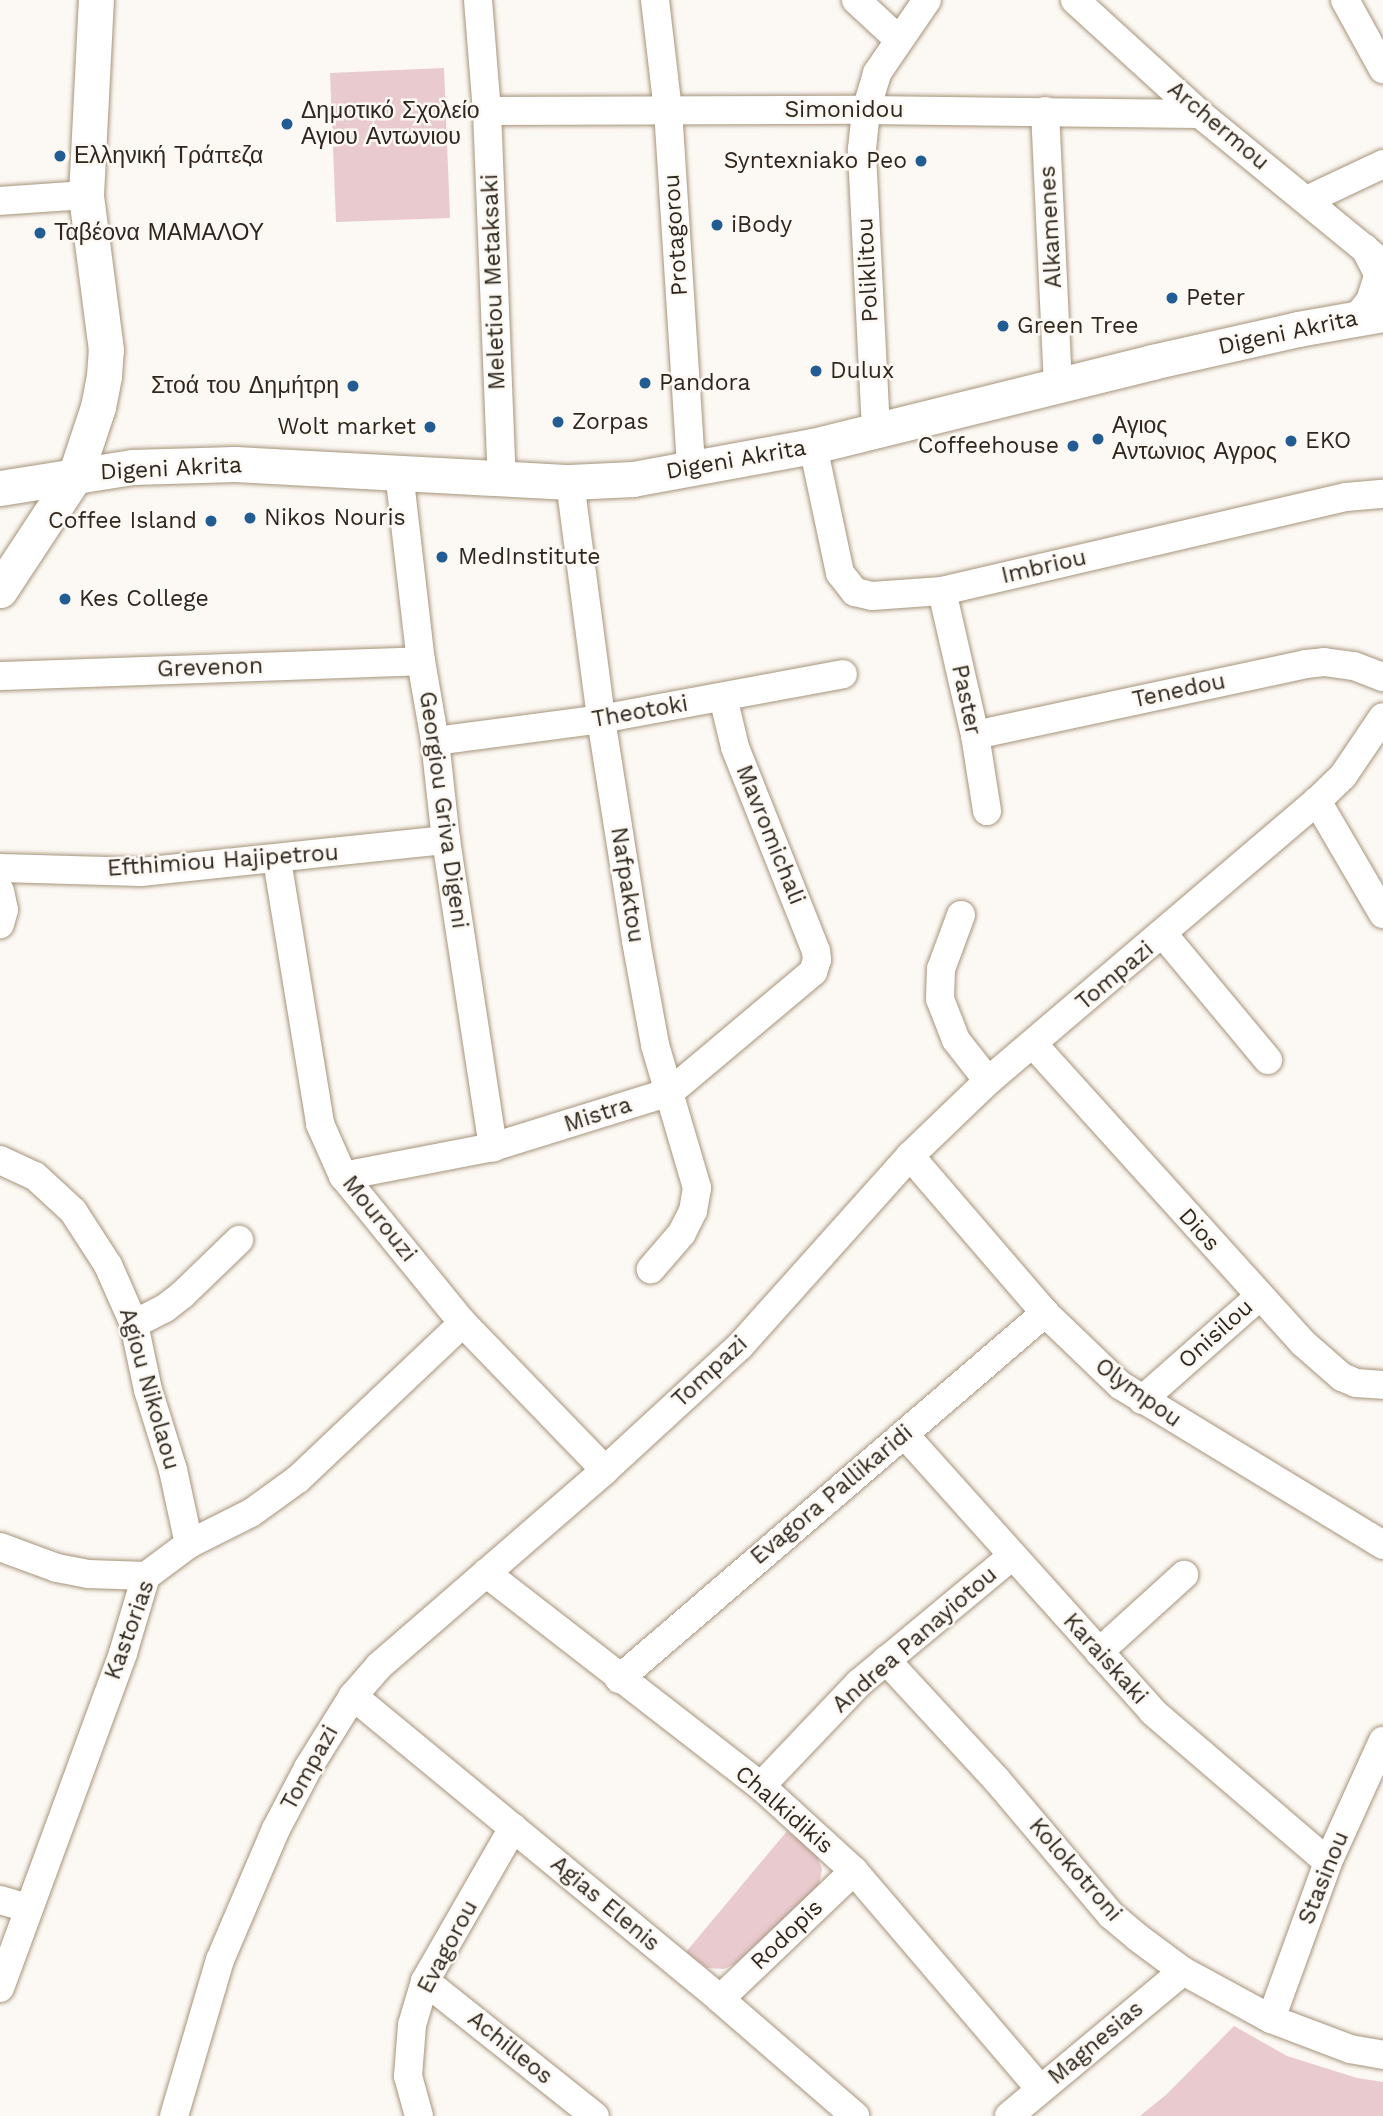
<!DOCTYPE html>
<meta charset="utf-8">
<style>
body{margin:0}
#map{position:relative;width:1383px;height:2116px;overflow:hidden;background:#fcf8f3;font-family:"Work Sans",sans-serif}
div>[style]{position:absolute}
.green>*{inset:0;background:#e9cacf}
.roads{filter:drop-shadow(0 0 2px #a6947b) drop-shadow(0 0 2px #a6947b)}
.minor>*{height:28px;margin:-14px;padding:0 14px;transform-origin:14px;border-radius:14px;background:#fff}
.major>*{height:35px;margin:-17.5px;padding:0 17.5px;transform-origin:17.5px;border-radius:17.5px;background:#fff}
.dots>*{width:19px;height:19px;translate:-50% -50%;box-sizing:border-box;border:4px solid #fcf8f3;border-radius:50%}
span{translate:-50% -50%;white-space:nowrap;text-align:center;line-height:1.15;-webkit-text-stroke:5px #fcf8f3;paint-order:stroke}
.street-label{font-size:23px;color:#2f271d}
.poi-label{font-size:23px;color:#2f271d}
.left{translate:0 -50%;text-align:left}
.right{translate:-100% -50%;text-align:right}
</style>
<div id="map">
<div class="green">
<div style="clip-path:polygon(444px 68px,450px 218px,336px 222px,330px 73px)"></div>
<div style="clip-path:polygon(787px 1831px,816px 1853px,822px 1869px,819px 1886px,735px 1964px,724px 1969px,707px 1968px,686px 1952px)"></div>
<div style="clip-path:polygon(1234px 2026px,1287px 2056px,1357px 2078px,1383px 2082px,1383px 2116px,1140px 2116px,1167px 2094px)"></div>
</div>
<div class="roads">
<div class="minor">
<div style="left:478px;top:0;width:111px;rotate:85.4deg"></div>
<div style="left:487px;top:111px;width:369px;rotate:87.7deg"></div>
<div style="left:655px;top:0;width:111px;rotate:83.3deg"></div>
<div style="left:668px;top:110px;width:361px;rotate:86.3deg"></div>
<div style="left:856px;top:0;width:57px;rotate:42.9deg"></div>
<div style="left:1075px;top:0;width:169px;rotate:42.4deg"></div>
<div style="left:1200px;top:114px;width:237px;rotate:39.3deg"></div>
<div style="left:1345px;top:0;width:79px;rotate:61.2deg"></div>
<div style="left:487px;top:111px;width:379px;rotate:-0.2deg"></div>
<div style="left:866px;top:110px;width:334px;rotate:0.7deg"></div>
<div style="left:1045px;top:111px;width:274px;rotate:87.3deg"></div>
<div style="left:1307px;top:200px;width:84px;rotate:-25.3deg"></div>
<div style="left:0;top:201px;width:86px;rotate:-4deg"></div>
<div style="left:1357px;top:317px;width:21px;rotate:-51deg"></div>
<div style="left:1370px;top:301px;width:23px;rotate:-72deg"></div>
<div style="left:1377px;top:279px;width:7px;rotate:-90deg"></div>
<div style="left:1377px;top:272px;width:27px;rotate:-117deg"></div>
<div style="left:876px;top:430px;width:281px;rotate:-92.9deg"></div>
<div style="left:862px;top:149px;width:39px;rotate:-84deg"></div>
<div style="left:866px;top:110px;width:39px;rotate:-73deg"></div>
<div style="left:877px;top:73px;width:88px;rotate:-55.6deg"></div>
<div style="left:813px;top:446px;width:130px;rotate:78deg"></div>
<div style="left:840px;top:573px;width:24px;rotate:52deg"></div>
<div style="left:855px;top:592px;width:17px;rotate:13deg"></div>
<div style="left:872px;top:596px;width:70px;rotate:-4.1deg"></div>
<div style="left:942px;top:591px;width:415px;rotate:-13.1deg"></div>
<div style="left:1346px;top:497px;width:37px;rotate:-5deg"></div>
<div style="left:399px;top:472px;width:190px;rotate:83.4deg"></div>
<div style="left:421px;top:661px;width:81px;rotate:80.1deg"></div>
<div style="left:435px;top:741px;width:100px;rotate:83.7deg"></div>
<div style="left:446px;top:840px;width:311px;rotate:81.3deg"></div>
<div style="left:570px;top:482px;width:239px;rotate:82.5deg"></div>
<div style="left:601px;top:719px;width:225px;rotate:81deg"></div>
<div style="left:636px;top:941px;width:106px;rotate:79.6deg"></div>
<div style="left:655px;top:1045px;width:149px;rotate:73.6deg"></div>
<div style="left:697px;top:1188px;width:23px;rotate:100deg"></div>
<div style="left:693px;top:1211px;width:25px;rotate:117deg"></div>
<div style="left:682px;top:1233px;width:48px;rotate:130.7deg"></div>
<div style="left:942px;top:591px;width:148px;rotate:77.1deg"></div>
<div style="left:975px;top:735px;width:77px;rotate:81deg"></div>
<div style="left:0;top:676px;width:421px;rotate:-2deg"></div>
<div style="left:975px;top:735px;width:339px;rotate:-12.1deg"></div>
<div style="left:1306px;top:664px;width:18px;rotate:-6deg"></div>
<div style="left:1324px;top:662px;width:30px;rotate:8deg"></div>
<div style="left:1354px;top:666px;width:31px;rotate:21deg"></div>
<div style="left:435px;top:741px;width:167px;rotate:-7.5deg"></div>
<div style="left:601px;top:719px;width:246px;rotate:-10.5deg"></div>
<div style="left:1317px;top:801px;width:131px;rotate:59.7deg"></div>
<div style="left:277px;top:860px;width:267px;rotate:80.7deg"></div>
<div style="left:320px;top:1124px;width:57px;rotate:66.1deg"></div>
<div style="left:343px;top:1176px;width:190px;rotate:50.8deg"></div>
<div style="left:463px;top:1323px;width:204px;rotate:46deg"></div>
<div style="left:0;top:868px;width:141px;rotate:1.6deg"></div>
<div style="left:141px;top:872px;width:307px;rotate:-6deg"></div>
<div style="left:0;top:891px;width:19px;rotate:78deg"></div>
<div style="left:4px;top:910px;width:15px;rotate:106deg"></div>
<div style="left:961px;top:915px;width:58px;rotate:110.3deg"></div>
<div style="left:941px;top:969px;width:30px;rotate:92deg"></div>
<div style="left:940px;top:999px;width:44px;rotate:68.7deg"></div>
<div style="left:956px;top:1040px;width:52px;rotate:52deg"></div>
<div style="left:1163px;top:934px;width:164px;rotate:50.2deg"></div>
<div style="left:1033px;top:1044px;width:403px;rotate:47.9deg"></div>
<div style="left:1303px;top:1343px;width:52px;rotate:41.1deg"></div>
<div style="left:1342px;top:1377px;width:15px;rotate:23deg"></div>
<div style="left:1356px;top:1383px;width:27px;rotate:4deg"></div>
<div style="left:910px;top:1156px;width:207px;rotate:49.3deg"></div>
<div style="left:1045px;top:1313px;width:104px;rotate:43.8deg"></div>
<div style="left:1120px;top:1385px;width:308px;rotate:31.3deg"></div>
<div style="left:0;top:1160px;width:38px;rotate:25deg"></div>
<div style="left:35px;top:1176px;width:52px;rotate:42.6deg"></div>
<div style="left:73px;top:1211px;width:64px;rotate:57.1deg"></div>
<div style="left:108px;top:1265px;width:64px;rotate:66.2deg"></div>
<div style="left:134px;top:1324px;width:67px;rotate:78deg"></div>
<div style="left:148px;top:1390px;width:84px;rotate:72.6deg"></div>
<div style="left:173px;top:1470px;width:76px;rotate:77.8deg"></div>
<div style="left:343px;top:1176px;width:153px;rotate:-10.9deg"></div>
<div style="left:493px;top:1147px;width:185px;rotate:-17.3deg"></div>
<div style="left:670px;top:1092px;width:187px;rotate:-40deg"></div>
<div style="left:813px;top:972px;width:13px;rotate:-72deg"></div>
<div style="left:817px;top:960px;width:9px;rotate:-96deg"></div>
<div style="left:816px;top:951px;width:219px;rotate:-111.7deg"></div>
<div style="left:735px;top:747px;width:51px;rotate:-103.5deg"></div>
<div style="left:134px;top:1324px;width:34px;rotate:-27deg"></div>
<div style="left:164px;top:1309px;width:24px;rotate:-38deg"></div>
<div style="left:183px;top:1294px;width:78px;rotate:-44deg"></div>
<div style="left:1142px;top:1400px;width:156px;rotate:-41.4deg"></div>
<div style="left:904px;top:1434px;width:373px;rotate:48.1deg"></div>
<div style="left:1153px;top:1712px;width:230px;rotate:40.6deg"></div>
<div style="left:0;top:1547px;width:61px;rotate:20.2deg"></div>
<div style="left:57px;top:1568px;width:32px;rotate:11deg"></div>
<div style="left:88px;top:1574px;width:58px;rotate:2deg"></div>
<div style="left:486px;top:1573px;width:348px;rotate:37.8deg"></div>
<div style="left:761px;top:1786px;width:126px;rotate:42.4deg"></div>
<div style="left:854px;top:1871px;width:287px;rotate:49.5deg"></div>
<div style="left:1099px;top:1652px;width:115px;rotate:-42.2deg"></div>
<div style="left:886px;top:1660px;width:162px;rotate:47.3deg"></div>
<div style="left:996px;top:1779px;width:178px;rotate:49.8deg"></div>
<div style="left:1111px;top:1915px;width:34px;rotate:40deg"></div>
<div style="left:1137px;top:1937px;width:57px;rotate:36.5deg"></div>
<div style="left:1183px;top:1971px;width:100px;rotate:28.6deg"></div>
<div style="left:1271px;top:2019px;width:85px;rotate:20.8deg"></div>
<div style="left:1350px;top:2049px;width:34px;rotate:10deg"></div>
<div style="left:619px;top:1679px;width:562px;rotate:-40.67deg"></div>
<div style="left:353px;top:1696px;width:476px;rotate:39.5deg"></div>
<div style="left:720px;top:1999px;width:179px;rotate:40.9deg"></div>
<div style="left:761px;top:1786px;width:142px;rotate:-46.4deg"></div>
<div style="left:859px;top:1683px;width:199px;rotate:-39.7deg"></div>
<div style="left:0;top:1900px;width:29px;rotate:16deg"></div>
<div style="left:425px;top:1981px;width:217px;rotate:38.5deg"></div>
<div style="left:0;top:1988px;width:357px;rotate:-69.8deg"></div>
<div style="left:123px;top:1653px;width:80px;rotate:-73.4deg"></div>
<div style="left:146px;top:1576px;width:54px;rotate:-36.7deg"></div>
<div style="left:189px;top:1544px;width:69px;rotate:-26.6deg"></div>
<div style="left:251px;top:1513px;width:58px;rotate:-35.9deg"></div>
<div style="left:298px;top:1479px;width:227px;rotate:-43.4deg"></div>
<div style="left:720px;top:1999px;width:185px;rotate:-43.7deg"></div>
<div style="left:1271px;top:2019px;width:167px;rotate:-70deg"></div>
<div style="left:1328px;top:1862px;width:133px;rotate:-65.6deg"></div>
<div style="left:174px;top:2116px;width:163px;rotate:-73.6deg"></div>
<div style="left:220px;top:1960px;width:142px;rotate:-66.9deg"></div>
<div style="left:276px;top:1829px;width:69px;rotate:-62.3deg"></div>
<div style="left:308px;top:1768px;width:85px;rotate:-58deg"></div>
<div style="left:353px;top:1696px;width:40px;rotate:-49deg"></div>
<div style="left:379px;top:1666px;width:299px;rotate:-40.9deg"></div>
<div style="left:605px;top:1470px;width:183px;rotate:-42.6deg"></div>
<div style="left:740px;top:1346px;width:255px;rotate:-48.2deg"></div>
<div style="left:910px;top:1156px;width:108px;rotate:-43.9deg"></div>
<div style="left:988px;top:1081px;width:432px;rotate:-40.4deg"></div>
<div style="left:1317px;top:801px;width:36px;rotate:-44deg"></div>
<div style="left:1343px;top:776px;width:71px;rotate:-55.9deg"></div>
<div style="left:419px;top:2116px;width:41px;rotate:-105.4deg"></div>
<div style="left:408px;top:2076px;width:51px;rotate:-85.5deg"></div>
<div style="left:412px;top:2025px;width:46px;rotate:-73.5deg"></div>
<div style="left:425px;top:1981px;width:177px;rotate:-60.1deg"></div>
<div style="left:1009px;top:2116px;width:226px;rotate:-39.8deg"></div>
</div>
<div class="major">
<div style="left:0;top:488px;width:134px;rotate:-9deg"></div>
<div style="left:132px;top:467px;width:103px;rotate:-1.7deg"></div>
<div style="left:235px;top:464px;width:335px;rotate:3.1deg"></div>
<div style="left:570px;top:482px;width:63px;rotate:-2.7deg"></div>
<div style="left:633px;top:479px;width:183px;rotate:-10.4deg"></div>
<div style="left:813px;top:446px;width:349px;rotate:-13.9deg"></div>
<div style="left:1152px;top:362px;width:150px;rotate:-12.7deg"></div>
<div style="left:1298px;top:329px;width:86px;rotate:-10deg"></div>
<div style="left:0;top:590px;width:136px;rotate:-56.7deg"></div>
<div style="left:75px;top:476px;width:73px;rotate:-71.6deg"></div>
<div style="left:98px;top:407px;width:32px;rotate:-79deg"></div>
<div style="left:104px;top:376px;width:26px;rotate:-86deg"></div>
<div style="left:106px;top:350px;width:156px;rotate:-97.4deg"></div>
<div style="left:86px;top:195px;width:195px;rotate:-87.1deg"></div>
</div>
</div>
<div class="dots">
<div style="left:287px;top:124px;background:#215c93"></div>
<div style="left:60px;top:156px;background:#215c93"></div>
<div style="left:921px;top:161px;background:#215c93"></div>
<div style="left:717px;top:225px;background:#215c93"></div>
<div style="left:40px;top:233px;background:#215c93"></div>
<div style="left:1172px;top:298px;background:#215c93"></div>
<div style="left:1003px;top:326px;background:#215c93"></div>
<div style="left:816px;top:371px;background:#215c93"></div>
<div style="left:645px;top:383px;background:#215c93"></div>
<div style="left:353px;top:386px;background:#215c93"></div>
<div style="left:558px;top:422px;background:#215c93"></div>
<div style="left:430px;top:427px;background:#215c93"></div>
<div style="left:1098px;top:439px;background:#215c93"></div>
<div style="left:1291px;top:441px;background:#215c93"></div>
<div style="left:1073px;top:446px;background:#215c93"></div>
<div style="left:250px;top:518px;background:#215c93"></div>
<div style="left:211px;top:521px;background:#215c93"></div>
<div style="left:442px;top:557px;background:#215c93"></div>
<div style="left:65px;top:599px;background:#215c93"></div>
</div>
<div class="street-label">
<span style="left:844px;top:110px">Simonidou</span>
<span style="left:1218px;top:126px;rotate:40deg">Archermou</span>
<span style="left:1051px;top:227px;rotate:-93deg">Alkamenes</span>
<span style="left:676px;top:235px;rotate:-94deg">Protagorou</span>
<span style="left:868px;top:270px;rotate:-93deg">Poliklitou</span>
<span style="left:494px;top:282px;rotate:-92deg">Meletiou Metaksaki</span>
<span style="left:1288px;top:333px;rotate:-12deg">Digeni Akrita</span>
<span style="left:736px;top:460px;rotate:-10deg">Digeni Akrita</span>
<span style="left:171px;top:469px;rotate:-3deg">Digeni Akrita</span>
<span style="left:1044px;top:567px;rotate:-13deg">Imbriou</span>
<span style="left:210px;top:668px;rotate:-2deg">Grevenon</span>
<span style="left:1179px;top:691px;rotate:-12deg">Tenedou</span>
<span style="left:966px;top:700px;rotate:78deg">Paster</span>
<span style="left:640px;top:712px;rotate:-10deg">Theotoki</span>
<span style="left:443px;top:810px;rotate:82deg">Georgiou Griva Digeni</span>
<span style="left:770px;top:835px;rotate:68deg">Mavromichali</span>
<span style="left:223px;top:861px;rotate:-4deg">Efthimiou Hajipetrou</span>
<span style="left:627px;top:885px;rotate:81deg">Nafpaktou</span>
<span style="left:1115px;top:976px;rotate:-40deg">Tompazi</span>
<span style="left:598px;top:1115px;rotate:-18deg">Mistra</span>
<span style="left:379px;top:1219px;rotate:51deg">Mourouzi</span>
<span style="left:1199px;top:1230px;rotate:48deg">Dios</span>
<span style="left:1216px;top:1334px;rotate:-42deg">Onisilou</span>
<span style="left:710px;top:1372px;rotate:-43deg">Tompazi</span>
<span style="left:149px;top:1389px;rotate:74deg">Agiou Nikolaou</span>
<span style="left:1138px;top:1393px;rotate:36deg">Olympou</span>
<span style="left:832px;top:1495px;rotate:-40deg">Evagora Pallikaridi</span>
<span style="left:130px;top:1630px;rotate:-70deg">Kastorias</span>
<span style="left:915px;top:1640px;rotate:-41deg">Andrea Panayiotou</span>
<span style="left:1105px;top:1659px;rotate:48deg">Karaiskaki</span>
<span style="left:310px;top:1768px;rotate:-61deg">Tompazi</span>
<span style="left:784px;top:1810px;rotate:41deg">Chalkidikis</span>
<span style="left:1075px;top:1870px;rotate:49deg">Kolokotroni</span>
<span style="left:1324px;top:1878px;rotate:-68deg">Stasinou</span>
<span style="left:605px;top:1904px;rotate:40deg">Agias Elenis</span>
<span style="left:787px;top:1935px;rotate:-44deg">Rodopis</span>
<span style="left:448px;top:1947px;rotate:-62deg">Evagorou</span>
<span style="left:1096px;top:2043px;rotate:-40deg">Magnesias</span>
<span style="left:510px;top:2048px;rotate:39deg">Achilleos</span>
</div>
<div class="poi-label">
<span class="left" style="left:301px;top:124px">Δημοτικό Σχολείο<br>Αγιου Αντωνιου</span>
<span class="left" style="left:74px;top:156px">Ελληνική Τράπεζα</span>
<span class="right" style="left:907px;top:161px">Syntexniako Peo</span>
<span class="left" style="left:731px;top:225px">iBody</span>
<span class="left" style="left:54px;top:233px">Ταβέονα ΜΑΜΑΛΟΥ</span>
<span class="left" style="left:1186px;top:298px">Peter</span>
<span class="left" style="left:1017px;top:326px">Green Tree</span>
<span class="left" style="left:830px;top:371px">Dulux</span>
<span class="left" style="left:659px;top:383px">Pandora</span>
<span class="right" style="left:339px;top:386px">Στοά του Δημήτρη</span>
<span class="left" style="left:572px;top:422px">Zorpas</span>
<span class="left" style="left:1112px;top:439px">Αγιος<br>Αντωνιος Αγρος</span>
<span class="right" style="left:416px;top:427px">Wolt market</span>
<span class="left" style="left:1305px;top:441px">EKO</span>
<span class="right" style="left:1059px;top:446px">Coffeehouse</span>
<span class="left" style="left:264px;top:518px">Nikos Nouris</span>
<span class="right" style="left:197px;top:521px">Coffee Island</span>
<span class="left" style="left:458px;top:557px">MedInstitute</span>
<span class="left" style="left:79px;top:599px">Kes College</span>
</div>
</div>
